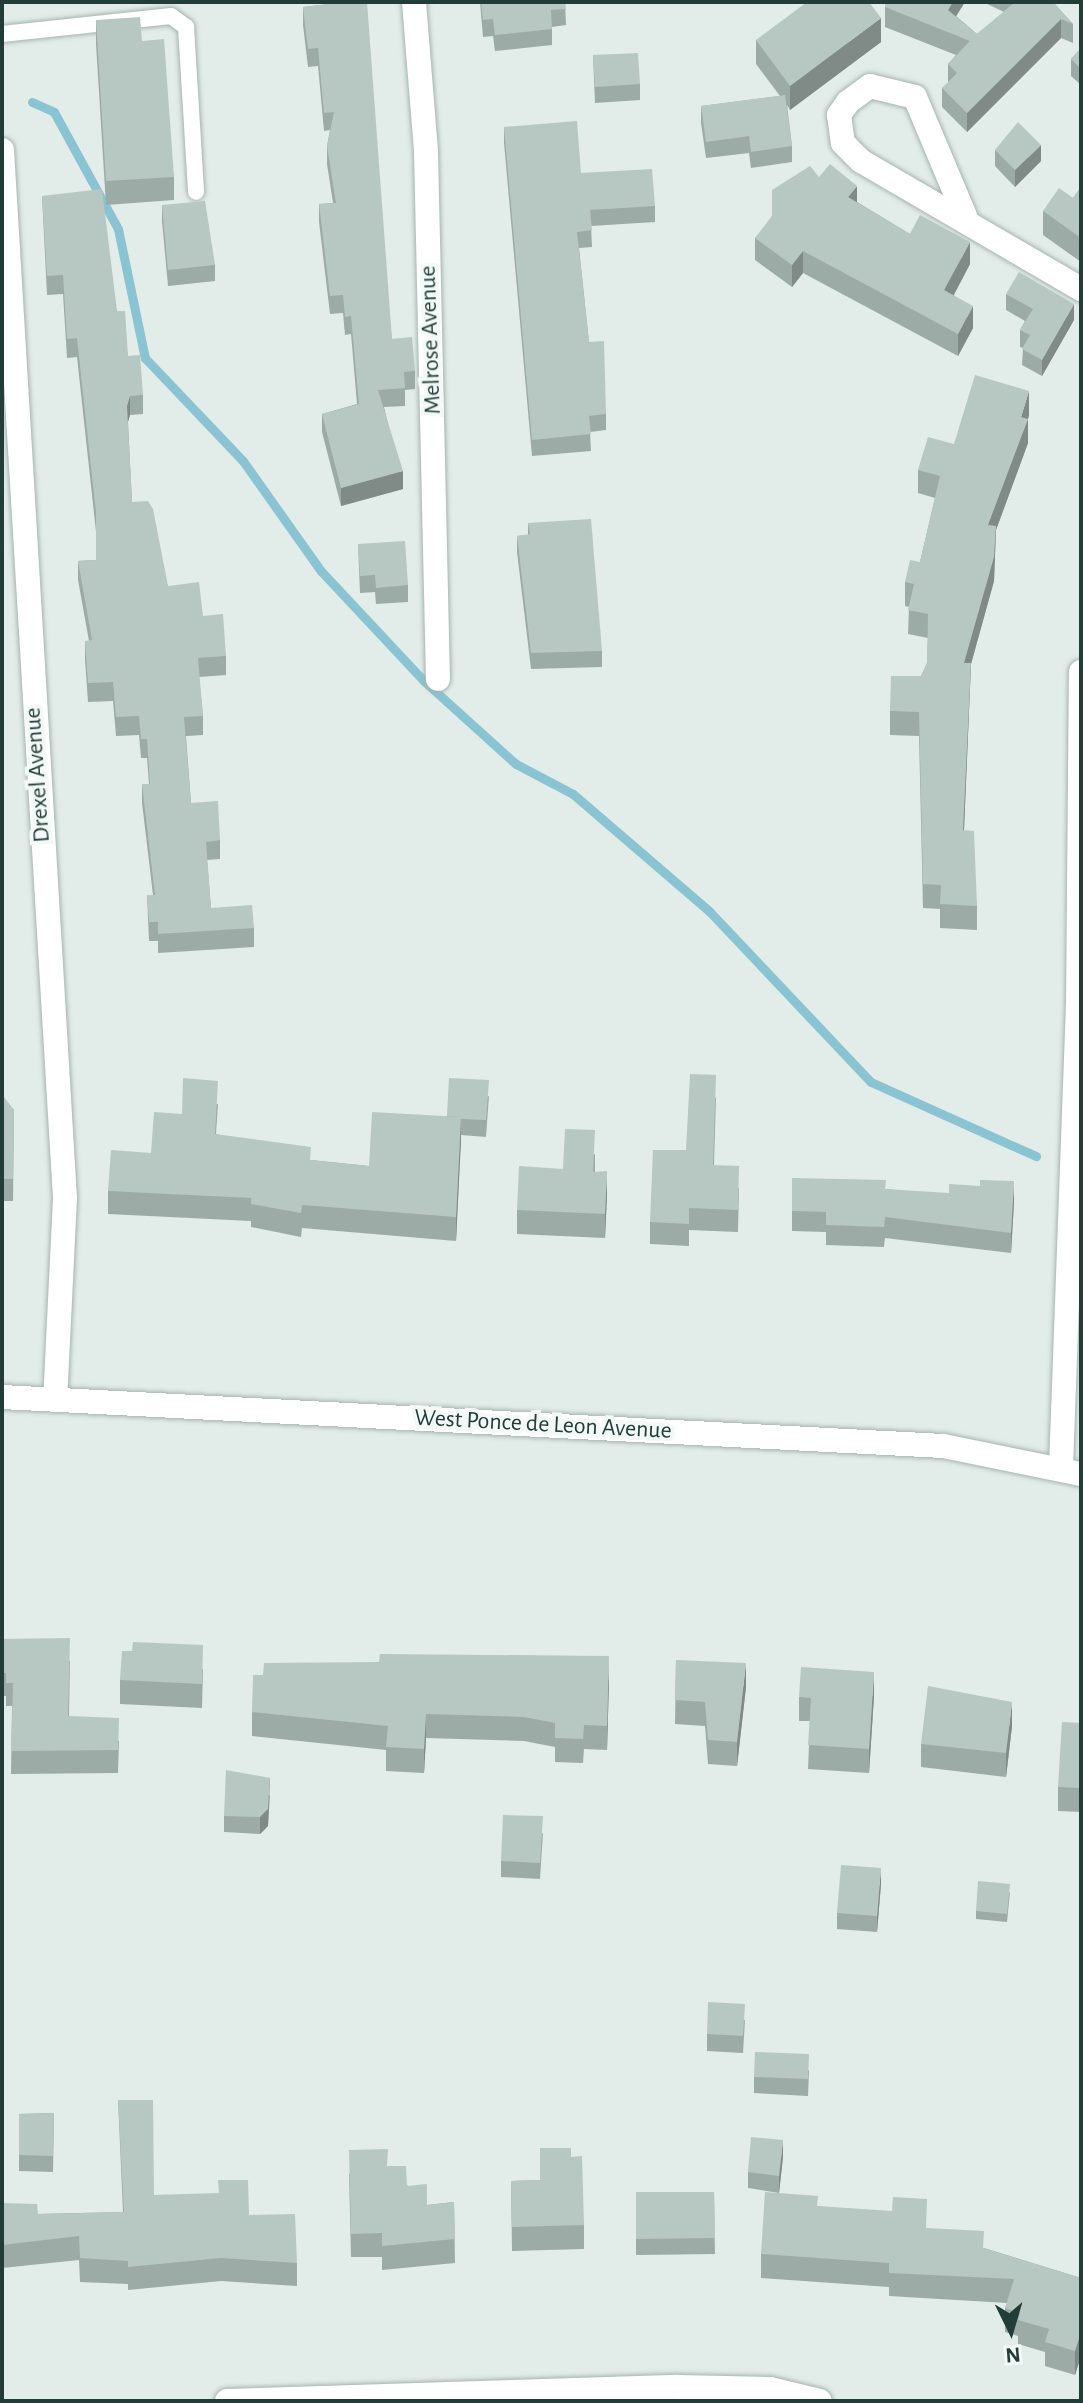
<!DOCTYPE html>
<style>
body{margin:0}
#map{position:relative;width:1083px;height:2403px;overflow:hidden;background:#e2ece8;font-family:"Alegreya Sans",sans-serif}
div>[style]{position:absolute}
.stream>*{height:9px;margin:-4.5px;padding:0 4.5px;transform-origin:4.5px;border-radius:4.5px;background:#8ac3d1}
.roads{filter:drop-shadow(0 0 2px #a5b4af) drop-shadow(0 0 2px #a5b4af)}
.lane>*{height:16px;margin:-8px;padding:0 8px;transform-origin:8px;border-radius:8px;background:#fff}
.street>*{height:24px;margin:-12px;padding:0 12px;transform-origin:12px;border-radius:12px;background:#fff}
.secondary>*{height:24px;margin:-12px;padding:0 12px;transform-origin:12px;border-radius:12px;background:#fff}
.wall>*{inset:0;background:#9daba6}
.shaded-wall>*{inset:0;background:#808b87}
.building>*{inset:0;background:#b7c7c1}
span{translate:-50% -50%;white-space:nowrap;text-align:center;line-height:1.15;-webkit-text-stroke:8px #f2f9f6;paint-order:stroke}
.street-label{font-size:24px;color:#223d37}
.frame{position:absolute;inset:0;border:4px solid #223d37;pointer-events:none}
.north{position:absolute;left:971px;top:2291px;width:80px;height:80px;-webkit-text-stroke:6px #f2f9f6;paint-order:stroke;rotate:175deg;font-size:22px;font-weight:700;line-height:32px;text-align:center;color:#223d37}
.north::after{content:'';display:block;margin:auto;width:28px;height:36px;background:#223d37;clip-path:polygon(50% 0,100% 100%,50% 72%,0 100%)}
</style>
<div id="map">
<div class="stream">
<div style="left:32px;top:102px;width:24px;rotate:24deg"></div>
<div style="left:54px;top:112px;width:133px;rotate:61.3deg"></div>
<div style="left:118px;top:229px;width:132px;rotate:78.2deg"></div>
<div style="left:145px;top:358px;width:142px;rotate:46.4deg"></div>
<div style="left:243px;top:461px;width:135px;rotate:54.7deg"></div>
<div style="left:321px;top:571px;width:151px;rotate:46.9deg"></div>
<div style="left:424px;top:681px;width:124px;rotate:42.1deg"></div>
<div style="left:516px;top:764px;width:64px;rotate:27.8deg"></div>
<div style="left:573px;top:794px;width:181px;rotate:40.7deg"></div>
<div style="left:710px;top:912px;width:234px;rotate:46.6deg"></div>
<div style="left:871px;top:1082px;width:181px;rotate:24.2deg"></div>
</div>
<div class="roads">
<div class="lane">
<div style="left:2px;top:34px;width:170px;rotate:-6.1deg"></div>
<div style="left:171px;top:16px;width:19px;rotate:36deg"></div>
<div style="left:186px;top:27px;width:165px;rotate:86.5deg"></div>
</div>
<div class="street">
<div style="left:414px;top:2px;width:150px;rotate:85.4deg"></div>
<div style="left:426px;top:152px;width:527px;rotate:88.7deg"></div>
<div style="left:2px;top:150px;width:1050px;rotate:86.56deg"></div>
<div style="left:65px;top:1198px;width:202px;rotate:92.8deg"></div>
<div style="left:965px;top:216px;width:129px;rotate:-112.8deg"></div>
<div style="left:915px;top:97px;width:46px;rotate:-166.3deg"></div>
<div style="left:870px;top:86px;width:27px;rotate:144deg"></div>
<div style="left:848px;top:102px;width:16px;rotate:125deg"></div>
<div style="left:839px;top:115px;width:28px;rotate:82deg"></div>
<div style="left:843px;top:143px;width:25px;rotate:45deg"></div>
<div style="left:861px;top:161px;width:255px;rotate:30.2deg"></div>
<div style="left:1061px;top:1467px;width:462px;rotate:-87.9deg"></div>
<div style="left:1078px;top:1005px;width:333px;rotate:-89.5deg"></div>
<div style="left:227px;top:2401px;width:451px;rotate:-1.8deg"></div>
<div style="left:678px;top:2387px;width:92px;rotate:1.2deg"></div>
<div style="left:770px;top:2389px;width:51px;rotate:13.5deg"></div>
</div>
<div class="secondary">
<div style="left:2px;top:1397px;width:942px;rotate:2.98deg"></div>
<div style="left:943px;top:1446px;width:141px;rotate:11.5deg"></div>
</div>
</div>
<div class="wall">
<div style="clip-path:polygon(347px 2px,392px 339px,415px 371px,415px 389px,405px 390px,405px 406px,384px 407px,403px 489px,341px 506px,322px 432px,322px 414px,357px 404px,351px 334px,345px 335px,343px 313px,330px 314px,319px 222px,319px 204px,333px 203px,327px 164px,327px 146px,330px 130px,324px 131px,318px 66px,308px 67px,303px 25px,303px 7px)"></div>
<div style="clip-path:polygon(480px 2px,565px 2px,566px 25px,552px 27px,552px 45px,495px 51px,493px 36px,483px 37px)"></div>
<div style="clip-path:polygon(885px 2px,965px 2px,956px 16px,977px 34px,1004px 12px,983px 2px,1053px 2px,1073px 24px,1073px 43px,1061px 38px,967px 132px,942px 107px,942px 88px,948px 83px,948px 64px,956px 55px,885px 27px)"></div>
<div style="clip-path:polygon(96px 20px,142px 41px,174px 177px,174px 200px,106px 205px,96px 44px)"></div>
<div style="clip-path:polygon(756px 40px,881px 42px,790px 110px,787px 105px,792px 146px,792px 162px,751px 168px,749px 153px,706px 158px,701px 123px,701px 106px,780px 96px,756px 64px)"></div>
<div style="clip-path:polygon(1081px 48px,1081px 85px,1071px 76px,1071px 59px)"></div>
<div style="clip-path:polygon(593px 55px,640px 84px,640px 100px,595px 103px)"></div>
<div style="clip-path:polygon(504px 127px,581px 173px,655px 206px,655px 222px,591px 226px,592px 247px,579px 248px,589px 342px,606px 414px,606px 430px,590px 432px,591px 451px,532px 456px,504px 143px)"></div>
<div style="clip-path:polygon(995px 150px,1041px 161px,1015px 187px,995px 166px)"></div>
<div style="clip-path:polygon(819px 177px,857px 202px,910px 234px,970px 264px,954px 295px,973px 328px,958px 356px,803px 273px,792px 287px,755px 260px,755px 238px)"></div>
<div style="clip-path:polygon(1081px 187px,1081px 262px,1043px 235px,1043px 211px,1073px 198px)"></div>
<div style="clip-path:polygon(42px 196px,117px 311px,128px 356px,143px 395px,143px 414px,130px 415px,128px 422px,132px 502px,168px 586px,203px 616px,226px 656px,226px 675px,199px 677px,203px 716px,203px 735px,186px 736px,191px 803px,220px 840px,220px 859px,207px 860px,211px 908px,254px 928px,254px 947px,158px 953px,158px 941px,149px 941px,147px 895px,153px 895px,142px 803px,142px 784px,149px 784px,147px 758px,141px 758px,139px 735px,116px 736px,113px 701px,88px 702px,85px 660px,85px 641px,89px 641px,78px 580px,78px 561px,96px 560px,96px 532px,77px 357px,67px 358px,63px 294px,47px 295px)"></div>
<div style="clip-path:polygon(162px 205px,215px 265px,215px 281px,168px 286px,162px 221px)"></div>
<div style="clip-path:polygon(1006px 294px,1074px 320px,1042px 376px,1022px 365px,1023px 348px,1020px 347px,1020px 330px,1025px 321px,1006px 310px)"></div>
<div style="clip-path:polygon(1029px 415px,1028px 419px,1028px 443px,996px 530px,994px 581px,971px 664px,964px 830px,977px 906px,977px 930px,940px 928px,940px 909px,923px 908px,919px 736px,890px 735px,890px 711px,921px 676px,927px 663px,928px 638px,908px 634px,909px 607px,905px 606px,905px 582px,920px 562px,935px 498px,918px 493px,918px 470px,954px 444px)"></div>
<div style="clip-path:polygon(528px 523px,602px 651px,602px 667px,531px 669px,517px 552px,517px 536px,528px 535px)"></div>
<div style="clip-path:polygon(358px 544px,408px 585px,408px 602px,376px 604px,375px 592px,360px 593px)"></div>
<div style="clip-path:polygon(489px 1096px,486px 1137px,461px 1135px,456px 1241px,302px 1228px,301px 1237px,251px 1227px,251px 1221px,108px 1214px,108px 1191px,151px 1153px,182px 1114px,218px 1104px,216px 1134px,311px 1160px,369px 1166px,447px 1116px)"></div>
<div style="clip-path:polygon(2px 1097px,14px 1110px,13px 1201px,2px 1201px)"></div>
<div style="clip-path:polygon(716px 1097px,714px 1165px,739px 1188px,738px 1232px,689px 1230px,689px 1246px,650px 1244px,650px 1222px,686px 1150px)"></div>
<div style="clip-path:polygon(595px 1154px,595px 1172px,607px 1195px,605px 1238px,517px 1234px,517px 1210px,563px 1169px)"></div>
<div style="clip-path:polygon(792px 1178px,886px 1189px,1014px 1202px,1011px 1253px,885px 1238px,884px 1247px,826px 1245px,826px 1232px,792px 1231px)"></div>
<div style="clip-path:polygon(2px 1639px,70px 1661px,69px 1716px,119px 1741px,118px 1773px,11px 1774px,12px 1706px,6px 1706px,6px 1696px,2px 1696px)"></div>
<div style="clip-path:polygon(676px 1660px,746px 1687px,737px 1766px,708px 1764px,705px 1726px,675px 1724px)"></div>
<div style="clip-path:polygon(203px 1669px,202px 1708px,120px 1704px,120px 1680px)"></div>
<div style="clip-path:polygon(609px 1680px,607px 1750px,584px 1749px,583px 1763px,555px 1762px,555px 1747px,524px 1741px,426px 1738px,424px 1773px,386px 1771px,386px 1750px,252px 1736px,252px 1712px)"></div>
<div style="clip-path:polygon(874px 1696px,869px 1773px,808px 1769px,810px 1721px,799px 1721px,799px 1697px)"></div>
<div style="clip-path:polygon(1081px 1723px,1081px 1812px,1058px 1811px,1058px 1787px)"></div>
<div style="clip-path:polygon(1012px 1726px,1006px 1777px,921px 1767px,921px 1744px)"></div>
<div style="clip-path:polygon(270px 1795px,268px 1826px,260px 1834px,224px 1832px,224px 1816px)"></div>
<div style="clip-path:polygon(543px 1833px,540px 1879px,501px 1877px,501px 1861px)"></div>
<div style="clip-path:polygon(881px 1884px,877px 1932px,837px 1929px,837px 1913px)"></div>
<div style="clip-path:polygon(1010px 1892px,1007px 1922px,976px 1919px,976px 1911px)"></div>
<div style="clip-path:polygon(745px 2020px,743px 2053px,707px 2051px,707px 2034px)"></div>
<div style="clip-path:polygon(809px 2070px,808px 2096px,754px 2093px,754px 2077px)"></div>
<div style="clip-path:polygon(118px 2100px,154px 2195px,249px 2215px,297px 2263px,297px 2286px,221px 2281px,128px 2290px,128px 2284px,80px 2282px,79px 2260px,2px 2268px,2px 2203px,38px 2214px,123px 2212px)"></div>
<div style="clip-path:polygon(54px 2113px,53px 2172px,19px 2171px,19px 2114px)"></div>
<div style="clip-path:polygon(571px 2157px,584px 2225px,584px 2249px,512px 2251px,511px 2181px,540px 2180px)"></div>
<div style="clip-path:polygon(783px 2157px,779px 2193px,748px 2188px,748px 2172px)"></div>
<div style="clip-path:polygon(388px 2166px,427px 2205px,454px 2202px,455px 2263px,382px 2270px,382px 2257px,351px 2257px,349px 2174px)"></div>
<div style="clip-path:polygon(636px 2192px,714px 2192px,715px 2254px,636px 2255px)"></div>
<div style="clip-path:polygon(818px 2206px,927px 2228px,984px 2248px,1081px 2278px,1081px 2356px,1075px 2375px,1045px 2366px,1045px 2352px,1018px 2344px,1018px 2336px,1005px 2332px,1005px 2308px,1007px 2303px,889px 2296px,889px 2287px,761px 2278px,761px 2254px)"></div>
</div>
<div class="shaded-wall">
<div style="clip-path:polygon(953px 2px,965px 2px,948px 29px,948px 10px)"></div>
<div style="clip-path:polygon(881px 18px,881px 42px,790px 110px,790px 86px)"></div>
<div style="clip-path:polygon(1061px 19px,1061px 38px,967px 132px,967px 113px)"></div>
<div style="clip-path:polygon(1041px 145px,1041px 161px,1015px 187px,1015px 170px)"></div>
<div style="clip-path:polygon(857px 186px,857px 208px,848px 197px)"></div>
<div style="clip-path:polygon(970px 242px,970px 264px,944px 313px,944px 290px)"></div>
<div style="clip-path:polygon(803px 251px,803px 273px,792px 287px,792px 265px)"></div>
<div style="clip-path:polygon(1074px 304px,1074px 320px,1042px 376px,1042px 360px)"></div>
<div style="clip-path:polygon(973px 306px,973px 328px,958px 356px,958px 334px)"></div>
<div style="clip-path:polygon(1029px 391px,1029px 415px,1025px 429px,1028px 419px,1028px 443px,996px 530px,994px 581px,971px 664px,963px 854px,964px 663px,988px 525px)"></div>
<div style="clip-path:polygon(130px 396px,130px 415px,127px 425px,127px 406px)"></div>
<div style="clip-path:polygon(403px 471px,403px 489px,341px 506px,341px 488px)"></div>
<div style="clip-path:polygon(461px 1117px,461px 1141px,456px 1241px,456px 1217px)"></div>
<div style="clip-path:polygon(607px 1171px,607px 1195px,605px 1238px,605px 1214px)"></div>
<div style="clip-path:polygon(1014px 1181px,1014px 1202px,1011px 1253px,1011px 1233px)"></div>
<div style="clip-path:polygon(609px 1656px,609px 1680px,607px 1750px,607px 1726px)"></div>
<div style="clip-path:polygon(746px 1663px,746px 1687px,737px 1766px,737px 1742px)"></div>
<div style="clip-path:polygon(874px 1672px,874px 1696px,869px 1773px,869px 1749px)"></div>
<div style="clip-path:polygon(1012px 1702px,1012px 1726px,1006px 1777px,1006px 1753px)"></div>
<div style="clip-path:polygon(426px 1714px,426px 1738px,424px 1773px,424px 1749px)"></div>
<div style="clip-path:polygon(270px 1778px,268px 1826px,260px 1834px,260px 1817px)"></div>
<div style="clip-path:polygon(881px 1868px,881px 1884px,877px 1932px,877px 1916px)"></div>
<div style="clip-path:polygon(783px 2140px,783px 2157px,779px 2193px,779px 2176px)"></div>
<div style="clip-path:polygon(1081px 2332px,1081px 2356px,1075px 2375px,1075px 2351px)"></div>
</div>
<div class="building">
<div style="clip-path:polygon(347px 2px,367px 2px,392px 339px,412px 337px,415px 371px,404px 372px,405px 388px,378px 390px,403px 471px,341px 488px,322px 414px,359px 404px,351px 316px,345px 317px,343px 295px,330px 296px,319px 204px,336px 203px,327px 146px,334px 112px,324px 113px,318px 48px,308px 49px,303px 7px)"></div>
<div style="clip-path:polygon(481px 2px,565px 2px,566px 9px,551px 10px,552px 29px,495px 35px,493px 19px,483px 20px)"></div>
<div style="clip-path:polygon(807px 2px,869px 2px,881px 18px,790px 86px,756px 40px)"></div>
<div style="clip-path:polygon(885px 2px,953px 2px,948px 10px,977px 34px,1015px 2px,1053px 2px,1073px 24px,1061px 19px,967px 113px,942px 88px,957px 73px,948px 64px,970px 41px,885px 7px)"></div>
<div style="clip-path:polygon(140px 17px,142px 41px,164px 39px,174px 177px,106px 181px,96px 20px)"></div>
<div style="clip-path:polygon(1081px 48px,1081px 69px,1071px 59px)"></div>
<div style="clip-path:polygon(638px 53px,640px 84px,595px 87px,593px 55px)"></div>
<div style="clip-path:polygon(785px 95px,792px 146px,751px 152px,749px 136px,706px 142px,701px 106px)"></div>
<div style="clip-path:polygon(577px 121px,581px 173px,652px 169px,655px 206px,590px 210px,592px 230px,577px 232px,589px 342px,604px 341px,606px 414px,589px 416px,591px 434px,532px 440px,504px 127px)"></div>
<div style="clip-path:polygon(1018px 122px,1041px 145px,1015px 170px,995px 150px)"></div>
<div style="clip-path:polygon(830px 164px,857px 186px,848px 197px,910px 234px,920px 215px,970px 242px,944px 290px,973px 306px,958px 334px,803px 251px,792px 265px,755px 238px,772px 216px,772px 190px,810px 166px,819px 177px)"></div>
<div style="clip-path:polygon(1081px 187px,1081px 238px,1043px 211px,1059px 188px,1073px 198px)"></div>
<div style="clip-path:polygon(102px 189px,117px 311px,125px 311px,128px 356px,140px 355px,143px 395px,130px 396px,127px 406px,132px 502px,148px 501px,153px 509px,168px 586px,199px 582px,203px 616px,223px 614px,226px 656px,198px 658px,203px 716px,184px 717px,191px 803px,218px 801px,220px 840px,206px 842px,211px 908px,252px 905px,254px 928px,158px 934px,158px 922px,149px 922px,147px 895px,155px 895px,142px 784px,150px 784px,147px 739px,141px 739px,139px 716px,116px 717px,113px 682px,88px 683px,85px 641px,92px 640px,78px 561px,96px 560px,96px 513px,77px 338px,67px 339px,63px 275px,47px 276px,42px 196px)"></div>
<div style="clip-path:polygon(205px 201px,215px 265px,168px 270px,162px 205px)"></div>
<div style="clip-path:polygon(1019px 272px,1074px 304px,1042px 360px,1022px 349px,1030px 335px,1020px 330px,1033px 309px,1006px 294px)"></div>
<div style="clip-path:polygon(975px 375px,1029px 391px,1021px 417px,1028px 419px,988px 525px,996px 526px,994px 557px,964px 663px,971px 663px,963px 830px,974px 831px,977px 906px,940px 904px,941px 885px,923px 884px,919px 712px,890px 711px,891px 676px,921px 676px,927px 663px,928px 614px,908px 610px,914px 584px,905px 582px,910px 560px,920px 562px,940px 476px,918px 470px,928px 437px,954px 444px)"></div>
<div style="clip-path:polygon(591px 519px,602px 651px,531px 653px,517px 536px,530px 534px,528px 523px)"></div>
<div style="clip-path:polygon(405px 541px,408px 585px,376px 588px,375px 575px,360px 576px,358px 544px)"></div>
<div style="clip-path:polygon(690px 1074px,716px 1075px,713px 1165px,739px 1166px,738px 1210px,689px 1208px,689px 1224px,650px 1222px,653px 1150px,686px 1150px)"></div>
<div style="clip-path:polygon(183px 1078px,218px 1081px,215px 1134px,311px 1147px,310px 1160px,369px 1166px,372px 1112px,461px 1117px,456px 1217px,302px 1205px,301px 1213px,251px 1204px,251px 1198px,108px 1191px,111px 1150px,151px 1153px,154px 1112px,182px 1114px)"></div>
<div style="clip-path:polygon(449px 1078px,489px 1080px,486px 1120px,461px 1119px,461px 1117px,447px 1116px)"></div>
<div style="clip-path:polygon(2px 1097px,4px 1097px,14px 1110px,13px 1179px,2px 1179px)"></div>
<div style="clip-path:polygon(565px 1129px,595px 1130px,593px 1172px,607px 1171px,605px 1214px,517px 1210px,519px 1166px,563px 1169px)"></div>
<div style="clip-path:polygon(792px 1178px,886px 1180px,885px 1189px,949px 1193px,949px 1184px,980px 1186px,980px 1180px,1014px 1181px,1011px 1233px,885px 1217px,884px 1227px,826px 1225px,826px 1212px,792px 1211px)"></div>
<div style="clip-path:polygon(70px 1638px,68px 1716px,119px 1718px,118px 1750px,11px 1751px,13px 1683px,6px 1683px,6px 1673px,2px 1673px,2px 1639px)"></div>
<div style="clip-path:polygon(133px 1642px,203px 1645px,202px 1684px,120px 1680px,122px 1651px,132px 1651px)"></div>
<div style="clip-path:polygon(380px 1654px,609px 1656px,607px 1726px,584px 1725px,583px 1739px,555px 1738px,555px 1723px,524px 1717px,426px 1714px,424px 1749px,386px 1747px,388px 1726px,252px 1712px,253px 1675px,263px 1675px,264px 1663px,379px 1662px)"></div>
<div style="clip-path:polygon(676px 1660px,746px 1663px,737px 1742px,708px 1740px,705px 1702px,675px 1700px)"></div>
<div style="clip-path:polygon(801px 1667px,874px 1672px,869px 1749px,808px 1745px,811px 1698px,799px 1697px)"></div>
<div style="clip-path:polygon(928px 1686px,1012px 1702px,1006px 1753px,921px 1744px)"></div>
<div style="clip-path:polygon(1062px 1722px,1081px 1723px,1081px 1788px,1058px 1787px)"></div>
<div style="clip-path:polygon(226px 1770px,270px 1778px,268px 1809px,260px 1817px,224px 1816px)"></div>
<div style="clip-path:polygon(503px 1815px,543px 1816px,540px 1863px,501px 1861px)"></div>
<div style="clip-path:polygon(841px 1865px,881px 1868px,877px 1916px,837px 1913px)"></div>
<div style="clip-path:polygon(978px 1881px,1010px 1884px,1007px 1914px,976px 1911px)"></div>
<div style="clip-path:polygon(708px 2002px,745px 2004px,743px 2036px,707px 2034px)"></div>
<div style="clip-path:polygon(755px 2052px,809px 2054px,808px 2079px,754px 2077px)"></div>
<div style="clip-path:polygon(118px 2100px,153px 2100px,154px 2195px,219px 2193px,218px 2180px,248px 2180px,249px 2215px,295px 2214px,297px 2263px,221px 2258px,128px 2267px,128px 2261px,80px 2258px,79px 2236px,2px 2245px,2px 2203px,37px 2204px,38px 2214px,124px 2212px)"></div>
<div style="clip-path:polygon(54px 2113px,53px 2156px,19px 2155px,19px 2114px)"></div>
<div style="clip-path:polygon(751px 2137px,783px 2140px,779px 2176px,748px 2172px)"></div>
<div style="clip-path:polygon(540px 2148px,571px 2148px,571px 2157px,582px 2156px,584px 2225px,512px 2227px,511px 2181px,540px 2180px)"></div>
<div style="clip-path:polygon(388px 2149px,387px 2166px,406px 2166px,407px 2186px,427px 2184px,427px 2205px,454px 2202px,455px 2239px,382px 2246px,382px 2233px,351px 2234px,349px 2150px)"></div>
<div style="clip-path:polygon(636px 2192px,714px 2192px,715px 2238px,636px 2239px)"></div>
<div style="clip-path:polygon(765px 2192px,818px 2196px,817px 2206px,892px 2211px,893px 2197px,927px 2199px,926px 2228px,984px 2231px,983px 2248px,1081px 2278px,1081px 2332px,1075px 2351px,1045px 2342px,1049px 2329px,1018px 2320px,1020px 2313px,1005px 2308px,1014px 2279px,889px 2273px,889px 2263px,761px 2254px)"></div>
</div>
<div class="street-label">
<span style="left:431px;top:340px;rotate:-92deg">Melrose Avenue</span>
<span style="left:38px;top:775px;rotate:-94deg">Drexel Avenue</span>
<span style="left:543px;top:1425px;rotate:3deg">West Ponce de Leon Avenue</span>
</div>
<div class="frame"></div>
<div class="north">N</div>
</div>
